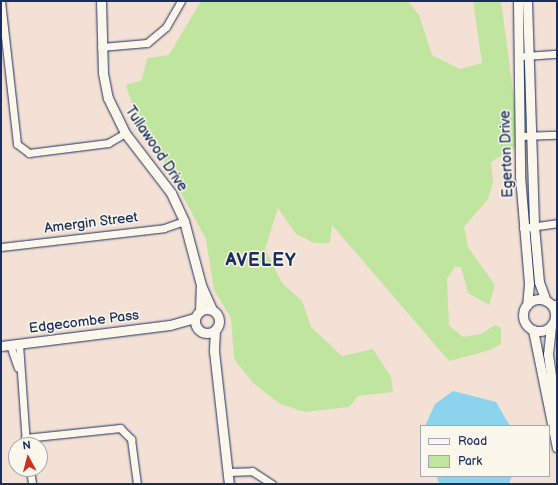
<!DOCTYPE html>
<style>
body{margin:0}
#map{position:relative;width:558px;height:485px;overflow:hidden;background:#f4e1d5;font-family:"Balsamiq Sans",sans-serif}
div>[style]{position:absolute}
.green>*{inset:0;background:#c0e59f}
.water>*{inset:0;background:#8cd3ed}
.roads{filter:drop-shadow(0 0 1px #1b2f5e) drop-shadow(0 0 1px #1b2f5e)}
.minor>*{height:7px;margin:-3.5px;padding:0 3.5px;transform-origin:3.5px;border-radius:3.5px;background:#fbf7ec}
.tertiary>*{height:9px;margin:-4.5px;padding:0 4.5px;transform-origin:4.5px;border-radius:4.5px;background:#fbf7ec}
.tertiary>.ring{margin:-4.5px;padding:0;box-sizing:content-box;background:none;border:9px solid #fbf7ec;border-radius:50%}
span{translate:-50% -50%;white-space:nowrap;text-align:center;line-height:1.15;-webkit-text-stroke:3px #fbf7ec;paint-order:stroke}
.street-label{font-size:14px;color:#1b2f5e}
.district-label{font-size:18px;color:#1b2f5e;font-weight:700;letter-spacing:1px}
.frame{position:absolute;inset:0;border:2px solid #1b2f5e;pointer-events:none}
.legend{position:absolute;left:420px;top:425px;width:130px;height:52px;box-sizing:border-box;background:#fbf7ec;border:1px solid #a1a7b3;margin:0;padding:5px 7px;list-style:none;font-size:12px;color:#1b2f5e}
.legend li{display:flex;align-items:center;gap:8px;height:20px}
.legend b{width:20px;border:1px solid #a1a7b3}
.north{position:absolute;left:8px;top:437px;width:40px;height:40px;box-sizing:border-box;background:#fbf7ec;border:1px solid #a1a7b3;border-radius:50%;rotate:353deg;font-size:11px;font-weight:700;line-height:16px;text-align:center;color:#1b2f5e}
.north::after{content:'';display:block;margin:auto;width:14px;height:18px;background:#c8321e;clip-path:polygon(50% 0,100% 100%,50% 72%,0 100%)}
</style>
<div id="map">
<div class="green">
<div style="clip-path:polygon(201px 1px,408px 1px,419px 15px,432px 55px,460px 69px,482px 63px,473px 1px,501px 1px,517px 120px,516px 147px,491px 162px,493px 182px,488px 199px,464px 227px,468px 247px,495px 285px,489px 305px,468px 293px,461px 267px,455px 267px,447px 279px,449px 326px,463px 337px,481px 334px,495px 325px,501px 328px,501px 344px,487px 351px,449px 361px,332px 225px,330px 243px,314px 243px,296px 234px,278px 208px,265px 249px,282px 283px,302px 301px,311px 327px,342px 356px,373px 349px,391px 377px,393px 392px,358px 396px,349px 407px,305px 412px,280px 404px,253px 383px,234px 359px,231px 318px,214px 290px,206px 239px,152px 140px,138px 123px,126px 85px,142px 80px,147px 58px,169px 55px)"></div>
</div>
<div class="water">
<div style="clip-path:polygon(453px 391px,496px 402px,510px 426px,425px 426px,435px 404px)"></div>
<div style="clip-path:polygon(437px 476px,512px 476px,509px 484px,439px 484px)"></div>
</div>
<div class="roads">
<div class="minor">
<div style="left:1px;top:1px;width:144px;rotate:83.6deg"></div>
<div style="left:17px;top:144px;width:15px;rotate:37deg"></div>
<div style="left:29px;top:153px;width:80px;rotate:-7.2deg"></div>
<div style="left:108px;top:143px;width:20px;rotate:-30deg"></div>
<div style="left:101px;top:47px;width:46px;rotate:-5deg"></div>
<div style="left:147px;top:43px;width:25px;rotate:-40deg"></div>
<div style="left:166px;top:27px;width:30px;rotate:-60deg"></div>
<div style="left:525px;top:56px;width:32px;rotate:-4deg"></div>
<div style="left:520px;top:136px;width:37px;rotate:-2deg"></div>
<div style="left:523px;top:228px;width:34px;rotate:-8deg"></div>
<div style="left:1px;top:247px;width:164px;rotate:-6.6deg"></div>
<div style="left:164px;top:228px;width:21px;rotate:-19deg"></div>
<div style="left:550px;top:304px;width:7px"></div>
<div style="left:19px;top:344px;width:101px;rotate:86deg"></div>
<div style="left:10px;top:345px;width:24px;rotate:71deg"></div>
<div style="left:25px;top:438px;width:96px;rotate:-6deg"></div>
<div style="left:120px;top:428px;width:16px;rotate:45deg"></div>
<div style="left:131px;top:439px;width:45px;rotate:82.4deg"></div>
<div style="left:30px;top:469px;width:15px;rotate:82deg"></div>
<div style="left:228px;top:472px;width:24px;rotate:-2deg"></div>
<div style="left:252px;top:471px;width:24px;rotate:33deg"></div>
</div>
<div class="tertiary">
<div style="left:101px;top:1px;width:72px;rotate:88.4deg"></div>
<div style="left:103px;top:73px;width:25px;rotate:79deg"></div>
<div style="left:108px;top:98px;width:39px;rotate:64deg"></div>
<div style="left:125px;top:133px;width:76px;rotate:52.5deg"></div>
<div style="left:171px;top:193px;width:31px;rotate:65deg"></div>
<div style="left:184px;top:221px;width:66px;rotate:75.1deg"></div>
<div style="left:201px;top:285px;width:27px;rotate:66deg"></div>
<div style="left:518px;top:1px;width:175px;rotate:89.3deg"></div>
<div style="left:520px;top:176px;width:108px;rotate:85.2deg"></div>
<div style="left:529px;top:284px;width:21px;rotate:95deg"></div>
<div style="left:527px;top:1px;width:225px;rotate:88.2deg"></div>
<div style="left:534px;top:226px;width:56px;rotate:84.9deg"></div>
<div style="left:539px;top:282px;width:20px;rotate:70deg"></div>
<div class="ring" style="left:523px;top:299px;width:23px;height:23px"></div>
<div class="ring" style="left:195px;top:309px;width:15px;height:15px"></div>
<div style="left:200px;top:311px;width:24px;rotate:-88deg"></div>
<div style="left:551px;top:326px;width:28px;rotate:96deg"></div>
<div style="left:548px;top:354px;width:65px;rotate:82deg"></div>
<div style="left:215px;top:330px;width:21px;rotate:93deg"></div>
<div style="left:214px;top:351px;width:134px;rotate:83.6deg"></div>
<div style="left:533px;top:330px;width:120px;rotate:78.5deg"></div>
<div style="left:1px;top:346px;width:170px;rotate:-7.1deg"></div>
<div style="left:170px;top:325px;width:26px;rotate:-16deg"></div>
</div>
</div>
<div class="street-label">
<span style="left:156px;top:149px;rotate:56deg">Tullawood Drive</span>
<span style="left:507px;top:154px;rotate:-92deg">Egerton Drive</span>
<span style="left:91px;top:223px;rotate:-7deg">Amergin Street</span>
<span style="left:84px;top:322px;rotate:-7deg">Edgecombe Pass</span>
</div>
<div class="district-label">
<span style="left:261px;top:261px">AVELEY</span>
</div>
<div class="frame"></div>
<ul class="legend">
<li><b style="height:5px;background:#fbf7ec"></b>Road</li>
<li><b style="height:11px;background:#c0e59f"></b>Park</li>
</ul>
<div class="north">N</div>
</div>
